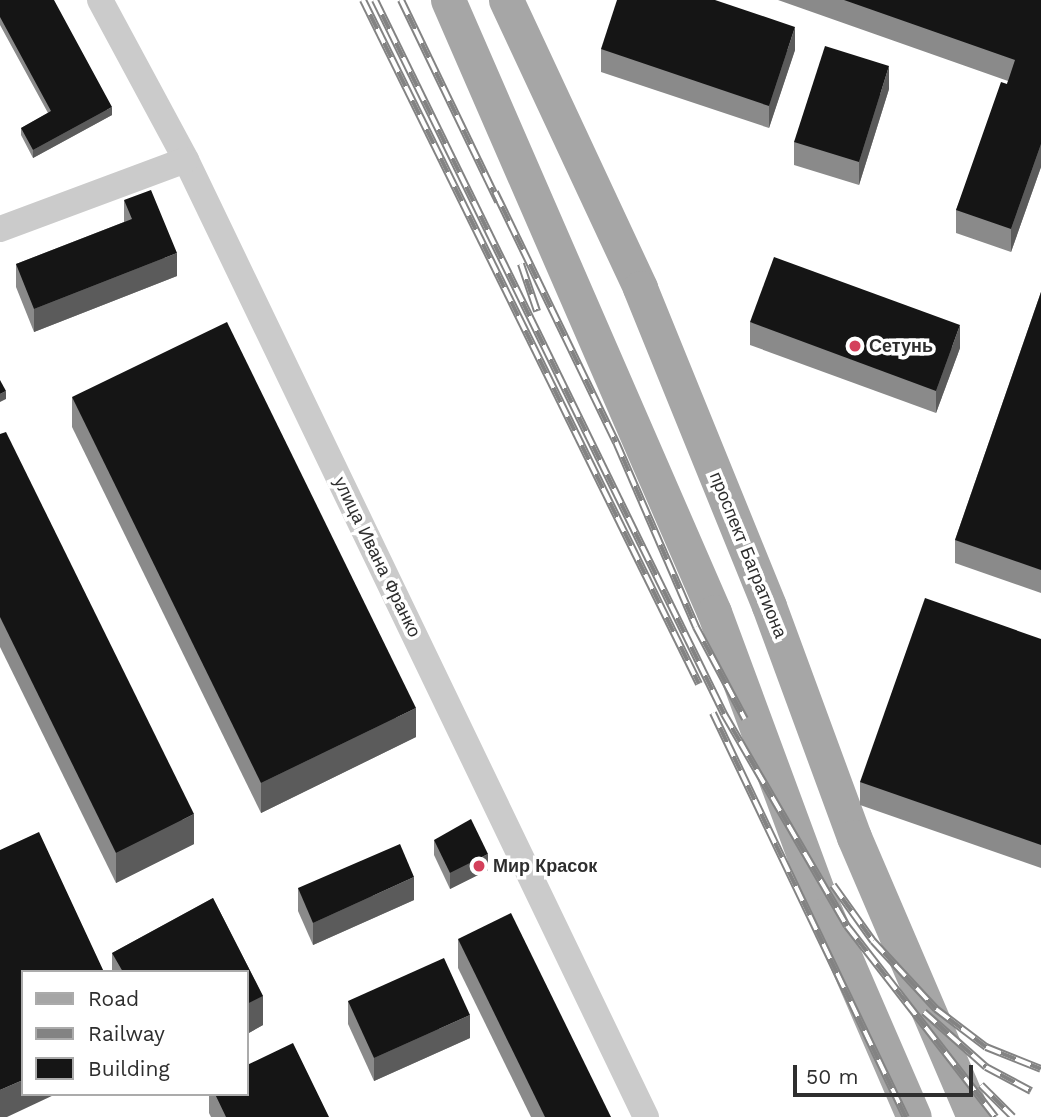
<!DOCTYPE html>
<meta charset="utf-8">
<style>
body{margin:0}
#map{position:relative;width:1041px;height:1117px;overflow:hidden;background:#fff;font-family:"Work Sans",sans-serif}
div>[style]{position:absolute}
.minor>*{height:26px;margin:-13px;padding:0 13px;transform-origin:13px;border-radius:13px;background:#cbcbcb}
.major>*{height:35px;margin:-17.5px;padding:0 17.5px;transform-origin:17.5px;border-radius:17.5px;background:#a6a6a6}
.rail>*{height:8px;margin-top:-4px;transform-origin:0;background:repeating-linear-gradient(90deg,#fff 0 16px,#838383 0 32px);box-sizing:border-box;border-block:2px solid #838383}
.wall>*{inset:0;background:#8a8a8a}
.shaded-wall>*{inset:0;background:#5b5b5b}
.building>*{inset:0;background:#151515}
.dots>*{width:19px;height:19px;translate:-50% -50%;box-sizing:border-box;border:4px solid #fff;border-radius:50%}
span{translate:-50% -50%;white-space:nowrap;text-align:center;line-height:1.15;-webkit-text-stroke:7px #fff;paint-order:stroke}
.poi-label{font-size:18px;color:#2e2e2e;font-weight:700}
.left{translate:0 -50%;text-align:left}
.street-label{font-size:18px;color:#2e2e2e}
.legend{position:absolute;left:21px;top:970px;width:228px;height:126px;box-sizing:border-box;background:#fff;border:2px solid #ababab;margin:0;padding:9px 12px;list-style:none;font-size:21px;color:#2e2e2e}
.legend li{display:flex;align-items:center;gap:14px;height:35px}
.legend b{width:35px;border:2px solid #ababab}
.scale{position:absolute;left:793px;top:1065px;width:180px;height:32px;box-sizing:border-box;border:4px solid #2e2e2e;border-top:0;padding-left:9px;font-size:21px;line-height:24px;white-space:nowrap;color:#2e2e2e;-webkit-text-stroke:5px #fff;paint-order:stroke}
</style>
<div id="map">
<div class="minor">
<div style="left:100px;top:0;width:182px;rotate:61.7deg"></div>
<div style="left:186px;top:160px;width:1062px;rotate:64.33deg"></div>
<div style="left:0;top:229px;width:198px;rotate:-20.4deg"></div>
</div>
<div class="major">
<div style="left:448px;top:0;width:667px;rotate:66.51deg"></div>
<div style="left:714px;top:612px;width:322px;rotate:69.7deg"></div>
<div style="left:826px;top:914px;width:221px;rotate:66.6deg"></div>
<div style="left:506px;top:0;width:318px;rotate:65deg"></div>
<div style="left:640px;top:288px;width:343px;rotate:67.9deg"></div>
<div style="left:769px;top:606px;width:246px;rotate:69.8deg"></div>
<div style="left:854px;top:837px;width:305px;rotate:66.8deg"></div>
</div>
<div class="rail">
<div style="left:363px;top:0;width:762px;rotate:63.84deg"></div>
<div style="left:375px;top:0;width:795px;rotate:63.95deg"></div>
<div style="left:724px;top:714px;width:245px;rotate:59.9deg"></div>
<div style="left:847px;top:926px;width:242px;rotate:52.2deg"></div>
<div style="left:401px;top:0;width:224px;rotate:64.3deg"></div>
<div style="left:495px;top:192px;width:278px;rotate:64.2deg"></div>
<div style="left:616px;top:442px;width:202px;rotate:66.6deg"></div>
<div style="left:696px;top:627px;width:104px;rotate:62deg"></div>
<div style="left:521px;top:264px;width:50px;rotate:71.2deg"></div>
<div style="left:713px;top:713px;width:448px;rotate:64.5deg"></div>
<div style="left:833px;top:885px;width:69px;rotate:54.5deg"></div>
<div style="left:873px;top:941px;width:93px;rotate:47.2deg"></div>
<div style="left:936px;top:1009px;width:63px;rotate:37.2deg"></div>
<div style="left:986px;top:1047px;width:59px;rotate:21.8deg"></div>
<div style="left:924px;top:1012px;width:83px;rotate:41.6deg"></div>
<div style="left:986px;top:1067px;width:51px;rotate:28.1deg"></div>
<div style="left:981px;top:1085px;width:45px;rotate:45deg"></div>
</div>
<div class="wall">
<div style="clip-path:polygon(0 0,112px 115px,33px 158px,21px 135px,21px 128px,48px 113px,0 25px)"></div>
<div style="clip-path:polygon(778px 0,1041px 0,1041px 167px,1011px 252px,956px 233px,956px 210px,1008px 81px)"></div>
<div style="clip-path:polygon(601px 49px,795px 50px,769px 128px,601px 72px)"></div>
<div style="clip-path:polygon(889px 89px,859px 185px,794px 165px,794px 142px)"></div>
<div style="clip-path:polygon(124px 200px,177px 276px,34px 332px,16px 287px,16px 264px,124px 222px)"></div>
<div style="clip-path:polygon(1041px 292px,1041px 593px,955px 563px,955px 540px)"></div>
<div style="clip-path:polygon(750px 322px,960px 348px,936px 413px,750px 345px)"></div>
<div style="clip-path:polygon(72px 397px,416px 737px,261px 813px,72px 427px)"></div>
<div style="clip-path:polygon(0 434px,194px 844px,116px 883px,0 647px)"></div>
<div style="clip-path:polygon(1041px 639px,1041px 868px,860px 805px,860px 782px)"></div>
<div style="clip-path:polygon(434px 840px,488px 870px,450px 889px,434px 855px)"></div>
<div style="clip-path:polygon(298px 888px,414px 900px,313px 945px,298px 911px)"></div>
<div style="clip-path:polygon(213px 898px,263px 996px,263px 1025px,247px 1034px,247px 972px,112px 972px,112px 953px)"></div>
<div style="clip-path:polygon(458px 939px,611px 1117px,531px 1117px,458px 968px)"></div>
<div style="clip-path:polygon(348px 1001px,470px 1038px,374px 1081px,348px 1024px)"></div>
<div style="clip-path:polygon(209px 1094px,247px 1094px,329px 1117px,211px 1117px,209px 1113px)"></div>
</div>
<div class="shaded-wall">
<div style="clip-path:polygon(795px 27px,795px 50px,769px 128px,769px 106px)"></div>
<div style="clip-path:polygon(889px 66px,889px 89px,859px 185px,859px 162px)"></div>
<div style="clip-path:polygon(112px 107px,112px 115px,33px 158px,33px 150px)"></div>
<div style="clip-path:polygon(1041px 144px,1041px 167px,1011px 252px,1011px 229px)"></div>
<div style="clip-path:polygon(177px 253px,177px 276px,34px 332px,34px 309px)"></div>
<div style="clip-path:polygon(960px 325px,960px 348px,936px 413px,936px 391px)"></div>
<div style="clip-path:polygon(6px 391px,6px 399px,0 402px,0 394px)"></div>
<div style="clip-path:polygon(416px 708px,416px 737px,261px 813px,261px 783px)"></div>
<div style="clip-path:polygon(194px 814px,194px 844px,116px 883px,116px 853px)"></div>
<div style="clip-path:polygon(488px 854px,488px 870px,450px 889px,450px 873px)"></div>
<div style="clip-path:polygon(414px 877px,414px 900px,313px 945px,313px 923px)"></div>
<div style="clip-path:polygon(263px 996px,263px 1025px,247px 1034px,247px 1004px)"></div>
<div style="clip-path:polygon(470px 1015px,470px 1038px,374px 1081px,374px 1058px)"></div>
<div style="clip-path:polygon(23px 1080px,23px 1094px,56px 1094px,7px 1117px,0 1117px,0 1090px)"></div>
</div>
<div class="building">
<div style="clip-path:polygon(0 0,54px 0,112px 107px,33px 150px,21px 128px,51px 111px,0 17px)"></div>
<div style="clip-path:polygon(617px 0,715px 0,795px 27px,769px 106px,601px 49px)"></div>
<div style="clip-path:polygon(844px 0,1041px 0,1041px 144px,1011px 229px,956px 210px,1001px 82px,1007px 84px,1015px 60px)"></div>
<div style="clip-path:polygon(825px 46px,889px 66px,859px 162px,794px 142px)"></div>
<div style="clip-path:polygon(151px 190px,177px 253px,34px 309px,16px 264px,132px 219px,124px 200px)"></div>
<div style="clip-path:polygon(774px 257px,960px 325px,936px 391px,750px 322px)"></div>
<div style="clip-path:polygon(1041px 292px,1041px 570px,955px 540px)"></div>
<div style="clip-path:polygon(227px 322px,416px 708px,261px 783px,72px 397px)"></div>
<div style="clip-path:polygon(0 380px,6px 391px,0 394px)"></div>
<div style="clip-path:polygon(6px 432px,194px 814px,116px 853px,0 617px,0 434px)"></div>
<div style="clip-path:polygon(925px 598px,1041px 639px,1041px 845px,860px 782px)"></div>
<div style="clip-path:polygon(471px 819px,488px 854px,450px 873px,434px 840px)"></div>
<div style="clip-path:polygon(39px 832px,104px 972px,23px 972px,23px 1080px,0 1090px,0 850px)"></div>
<div style="clip-path:polygon(400px 844px,414px 877px,313px 923px,298px 888px)"></div>
<div style="clip-path:polygon(213px 898px,263px 996px,247px 1004px,247px 972px,123px 972px,112px 953px)"></div>
<div style="clip-path:polygon(511px 913px,611px 1117px,545px 1117px,458px 939px)"></div>
<div style="clip-path:polygon(444px 958px,470px 1015px,374px 1058px,348px 1001px)"></div>
<div style="clip-path:polygon(293px 1043px,329px 1117px,226px 1117px,215px 1094px,247px 1094px,247px 1065px)"></div>
</div>
<div class="dots">
<div style="left:855px;top:346px;background:#d4405b"></div>
<div style="left:479px;top:866px;background:#d4405b"></div>
</div>
<div class="poi-label">
<span class="left" style="left:869px;top:346px">Сетунь</span>
<span class="left" style="left:493px;top:866px">Мир Красок</span>
</div>
<div class="street-label">
<span style="left:748px;top:555px;rotate:68deg">проспект Багратиона</span>
<span style="left:377px;top:557px;rotate:64deg">улица Ивана Франко</span>
</div>
<ul class="legend">
<li><b style="height:9px;background:#a6a6a6"></b>Road</li>
<li><b style="height:9px;background:#838383"></b>Railway</li>
<li><b style="height:19px;background:#151515"></b>Building</li>
</ul>
<div class="scale">50 m</div>
</div>
